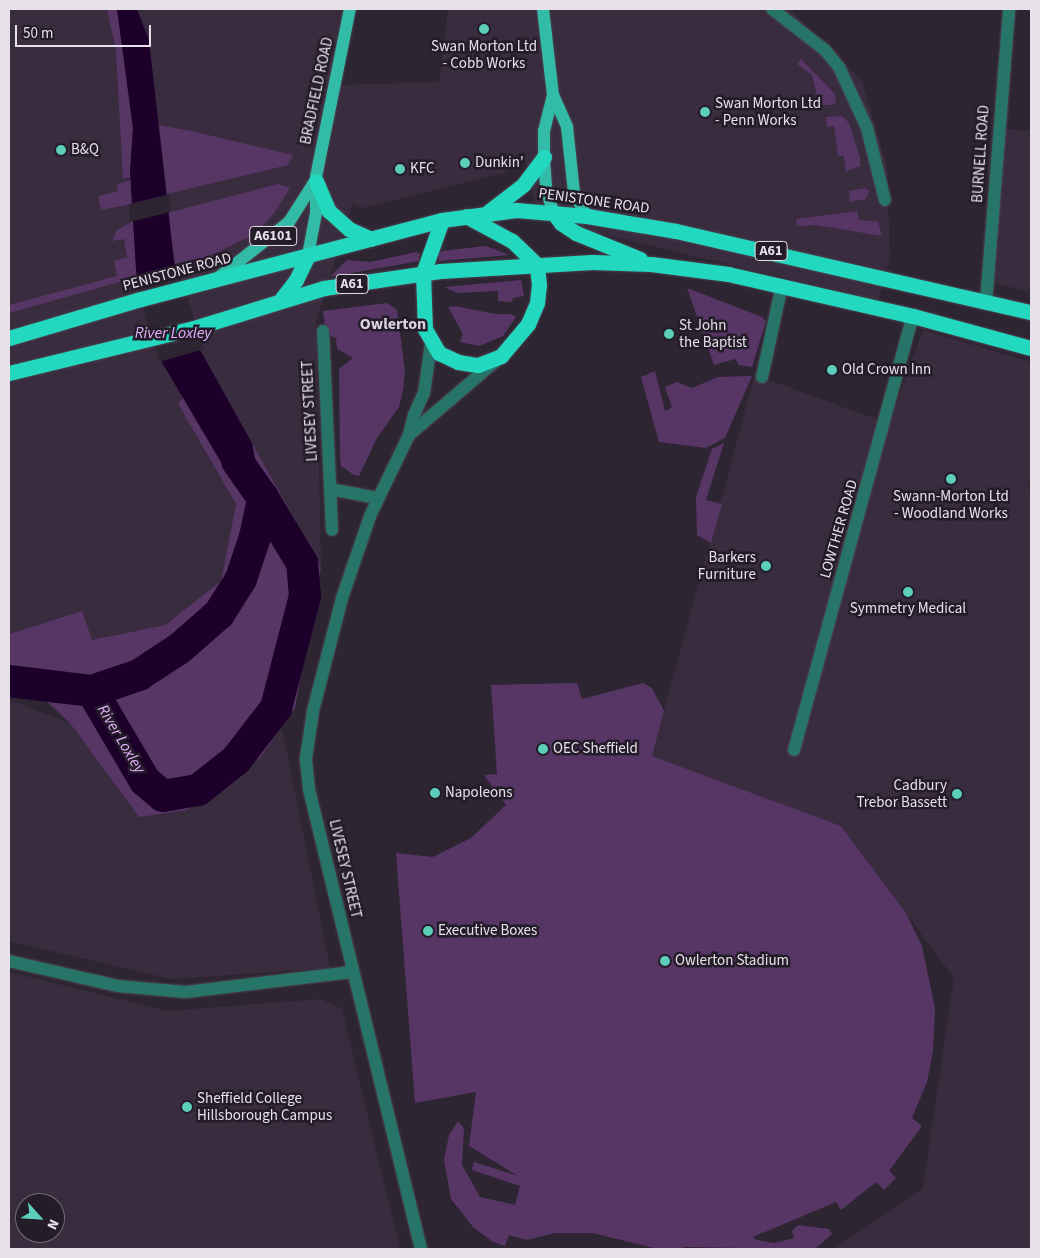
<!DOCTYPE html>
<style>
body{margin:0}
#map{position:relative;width:1040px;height:1258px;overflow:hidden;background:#2e2533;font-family:"Source Sans 3",sans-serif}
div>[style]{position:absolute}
.built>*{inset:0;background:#392c3f}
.green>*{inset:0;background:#573666}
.water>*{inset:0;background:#1d002a}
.pier>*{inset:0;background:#2e2533}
.river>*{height:32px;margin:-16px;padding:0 16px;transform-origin:16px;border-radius:16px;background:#1d002a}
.roads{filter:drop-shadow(0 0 1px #4c4350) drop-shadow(0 0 1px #4c4350)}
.minor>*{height:12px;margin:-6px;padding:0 6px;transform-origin:6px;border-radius:6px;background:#277569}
.major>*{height:12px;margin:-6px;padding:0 6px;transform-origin:6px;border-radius:6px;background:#32bca7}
.highway>*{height:15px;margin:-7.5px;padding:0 7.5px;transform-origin:7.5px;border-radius:7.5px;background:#22d9c0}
.dots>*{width:14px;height:14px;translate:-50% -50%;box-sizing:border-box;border:2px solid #241c29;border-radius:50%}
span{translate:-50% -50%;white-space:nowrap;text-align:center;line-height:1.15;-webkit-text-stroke:5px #241c29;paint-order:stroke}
.shield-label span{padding:1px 4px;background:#241c29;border:1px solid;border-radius:4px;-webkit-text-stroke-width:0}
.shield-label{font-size:14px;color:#e7e1ea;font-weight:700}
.poi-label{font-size:15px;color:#e7e1ea}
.left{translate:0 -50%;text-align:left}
.right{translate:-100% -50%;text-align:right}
.street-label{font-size:15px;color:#e7e1ea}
.neighbourhood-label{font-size:16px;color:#ddd2e3;font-weight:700}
.water-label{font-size:16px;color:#e3b1fc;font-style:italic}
.frame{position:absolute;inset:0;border:10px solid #e7e1ea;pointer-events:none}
.north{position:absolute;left:15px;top:1193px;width:50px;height:50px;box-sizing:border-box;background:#241c29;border:1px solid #726b76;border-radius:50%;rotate:116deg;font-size:14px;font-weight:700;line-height:20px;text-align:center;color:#e7e1ea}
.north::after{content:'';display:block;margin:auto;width:18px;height:22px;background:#5cceba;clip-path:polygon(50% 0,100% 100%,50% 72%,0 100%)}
.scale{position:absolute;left:15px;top:25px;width:136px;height:22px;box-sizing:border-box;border:2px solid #e7e1ea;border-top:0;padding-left:6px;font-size:15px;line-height:18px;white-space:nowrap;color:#e7e1ea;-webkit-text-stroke:4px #241c29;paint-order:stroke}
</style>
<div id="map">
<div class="built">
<div style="clip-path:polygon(9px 9px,351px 9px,340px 85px,439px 82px,448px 9px,789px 9px,862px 81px,887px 167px,890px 259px,878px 300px,539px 219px,523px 151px,504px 173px,363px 208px,353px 203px,316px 321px,321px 567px,222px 389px,178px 404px,236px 504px,221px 581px,165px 625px,92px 640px,81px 611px,9px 634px)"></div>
<div style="clip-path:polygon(1004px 129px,1031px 131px,1031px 292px,994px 283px)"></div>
<div style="clip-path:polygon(923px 330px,1031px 362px,1031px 477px,1028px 488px,1031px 490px,1031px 1249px,833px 1249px,923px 1188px,954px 978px,841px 826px,652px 756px,755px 375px,889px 424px)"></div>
<div style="clip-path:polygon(9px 700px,70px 723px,139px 817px,260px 758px,282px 728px,330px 968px,171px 979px,9px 941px)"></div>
<div style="clip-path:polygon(evenodd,9px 972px,167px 1011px,321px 999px,342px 1009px,400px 1249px,9px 1249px,9px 972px,25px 1203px,55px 1203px,55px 1233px,25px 1233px,25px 1203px)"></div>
</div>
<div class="green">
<div style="clip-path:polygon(107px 9px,117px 9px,133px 128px,130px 177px,123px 179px,116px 51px)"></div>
<div style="clip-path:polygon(801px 59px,835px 94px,836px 102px,832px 105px,819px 105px,812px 75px,797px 64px)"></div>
<div style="clip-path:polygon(842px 116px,849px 123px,860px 158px,860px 166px,846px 172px,844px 156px,838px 156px,834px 126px,827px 127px,826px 117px)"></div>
<div style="clip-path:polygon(159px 125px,191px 131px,293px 155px,288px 165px,167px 194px)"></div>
<div style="clip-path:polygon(131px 180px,132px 204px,101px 210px,98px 196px,118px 191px,117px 184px)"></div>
<div style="clip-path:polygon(278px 184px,290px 188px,274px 213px,255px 234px,192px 265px,176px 269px,167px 213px)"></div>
<div style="clip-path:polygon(865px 188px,869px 191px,866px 199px,850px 202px,849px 191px)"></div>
<div style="clip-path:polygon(857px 211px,859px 220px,878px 222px,882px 236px,816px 225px,797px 226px,796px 219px)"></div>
<div style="clip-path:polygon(133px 221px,137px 277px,9px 313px,9px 305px,117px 276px,114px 261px,127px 257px,124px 239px,112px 241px,117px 230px)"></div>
<div style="clip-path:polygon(486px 246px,509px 255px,439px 261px,438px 254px,442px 251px)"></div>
<div style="clip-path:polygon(416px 252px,420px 254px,419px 261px,330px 277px,347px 260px,370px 262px)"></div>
<div style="clip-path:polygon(521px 280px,524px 296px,513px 298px,512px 302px,498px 301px,498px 291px,457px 293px,444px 287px)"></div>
<div style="clip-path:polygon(687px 288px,762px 317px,766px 321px,752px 367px,739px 365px,735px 359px,714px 365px)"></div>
<div style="clip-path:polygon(387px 303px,397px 310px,405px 371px,403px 390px,399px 407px,377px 438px,359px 476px,354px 475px,341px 466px,340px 459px,339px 369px,353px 358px,337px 349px,336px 338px,326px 334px,323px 311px)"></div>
<div style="clip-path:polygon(455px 306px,495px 314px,510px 314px,516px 317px,503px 336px,479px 346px,460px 342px,463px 334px,448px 307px)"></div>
<div style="clip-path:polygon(655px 371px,665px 411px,672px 407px,665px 387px,677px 382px,692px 388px,718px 377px,752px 376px,725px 438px,706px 448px,659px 442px,641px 377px)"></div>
<div style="clip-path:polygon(199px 378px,222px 389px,321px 567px,295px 708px,260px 758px,187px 810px,139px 817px,70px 723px,9px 666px,9px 634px,82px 611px,92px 640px,165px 625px,221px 581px,236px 504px,178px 404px)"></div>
<div style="clip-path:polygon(724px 443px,706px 500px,722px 504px,711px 543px,697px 535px,696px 497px,712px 449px)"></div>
<div style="clip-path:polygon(577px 683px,582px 699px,643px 683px,652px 688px,664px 711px,652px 756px,841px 826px,906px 913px,922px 946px,935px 1009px,933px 1051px,927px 1082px,912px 1118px,922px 1126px,889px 1171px,896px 1178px,884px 1190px,876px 1182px,841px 1210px,836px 1202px,753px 1237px,756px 1240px,774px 1243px,794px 1238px,792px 1231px,798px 1225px,829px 1229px,832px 1234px,815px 1249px,683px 1247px,682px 1249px,658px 1249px,593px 1233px,555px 1233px,527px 1240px,509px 1235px,505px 1246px,493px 1242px,473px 1227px,451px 1199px,444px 1160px,449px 1135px,458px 1121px,464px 1128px,462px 1165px,480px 1197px,515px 1205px,520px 1186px,472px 1170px,474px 1162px,518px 1176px,469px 1146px,476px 1092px,415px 1103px,396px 853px,433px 857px,471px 838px,506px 805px,484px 775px,497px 774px,491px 685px)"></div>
</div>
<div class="water">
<div style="clip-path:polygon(117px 9px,137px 9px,149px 40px,174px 261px,199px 348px,252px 443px,263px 498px,235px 486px,160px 359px,141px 299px,136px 270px,130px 171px,133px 128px)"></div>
</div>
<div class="pier">
<div style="clip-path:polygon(170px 194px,170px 212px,130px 222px,129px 204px)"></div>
<div style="clip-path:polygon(178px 268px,204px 349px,159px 362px,135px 280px)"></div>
</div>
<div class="river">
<div style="left:9px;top:681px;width:84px;rotate:6.9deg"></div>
<div style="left:92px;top:691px;width:50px;rotate:-18.8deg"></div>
<div style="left:139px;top:675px;width:49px;rotate:-33.4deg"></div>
<div style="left:180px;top:648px;width:52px;rotate:-41.1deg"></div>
<div style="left:219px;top:614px;width:41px;rotate:-57.8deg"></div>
<div style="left:241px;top:579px;width:44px;rotate:-71.6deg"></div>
<div style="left:255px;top:537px;width:40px;rotate:-78deg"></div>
<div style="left:263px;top:498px;width:45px;rotate:-125.1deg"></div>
<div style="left:92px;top:691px;width:104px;rotate:59.5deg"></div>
<div style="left:145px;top:781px;width:23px;rotate:40deg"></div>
<div style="left:163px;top:796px;width:36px;rotate:-10deg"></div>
<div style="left:198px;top:790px;width:48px;rotate:-38.3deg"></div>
<div style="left:236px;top:760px;width:66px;rotate:-52.4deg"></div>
<div style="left:276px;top:708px;width:116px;rotate:-75.5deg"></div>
<div style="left:305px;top:596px;width:33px;rotate:-95deg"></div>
<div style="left:302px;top:563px;width:76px;rotate:-121deg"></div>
</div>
<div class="roads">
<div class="minor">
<div style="left:772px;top:9px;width:67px;rotate:37.7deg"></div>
<div style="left:825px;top:50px;width:22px;rotate:51deg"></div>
<div style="left:839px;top:67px;width:67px;rotate:65.3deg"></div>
<div style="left:867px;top:128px;width:74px;rotate:76deg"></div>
<div style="left:986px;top:303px;width:295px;rotate:-85.5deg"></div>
<div style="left:323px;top:331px;width:199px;rotate:87.4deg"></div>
<div style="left:762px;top:377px;width:94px;rotate:-77.7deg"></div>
<div style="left:409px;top:435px;width:117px;rotate:-40.5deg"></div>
<div style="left:330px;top:489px;width:48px;rotate:10.8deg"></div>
<div style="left:794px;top:750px;width:450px;rotate:-74.7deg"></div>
<div style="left:9px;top:961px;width:111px;rotate:13deg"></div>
<div style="left:117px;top:986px;width:69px;rotate:5deg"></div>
<div style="left:186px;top:992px;width:167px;rotate:-6.9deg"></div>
<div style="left:421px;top:1249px;width:473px;rotate:-103.7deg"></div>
<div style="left:309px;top:789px;width:31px;rotate:-96deg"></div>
<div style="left:306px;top:758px;width:48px;rotate:-81.5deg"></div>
<div style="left:313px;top:711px;width:117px;rotate:-75.6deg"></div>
<div style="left:342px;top:598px;width:87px;rotate:-71.1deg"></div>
<div style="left:370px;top:516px;width:90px;rotate:-64.3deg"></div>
<div style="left:409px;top:435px;width:21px;rotate:-76deg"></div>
<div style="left:414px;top:415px;width:24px;rotate:-66deg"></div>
<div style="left:424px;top:393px;width:50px;rotate:-82deg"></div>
</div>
<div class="major">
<div style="left:543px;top:9px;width:87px;rotate:83.4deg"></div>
<div style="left:553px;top:95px;width:35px;rotate:66deg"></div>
<div style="left:567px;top:127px;width:66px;rotate:83.9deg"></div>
<div style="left:574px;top:193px;width:26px;rotate:61deg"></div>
<div style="left:553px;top:212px;width:26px;rotate:-106deg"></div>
<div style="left:546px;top:187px;width:30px;rotate:-94deg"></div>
<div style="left:544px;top:157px;width:26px;rotate:-90deg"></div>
<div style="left:544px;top:131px;width:37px;rotate:-76deg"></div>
<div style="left:308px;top:255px;width:43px;rotate:-79.2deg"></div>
<div style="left:316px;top:213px;width:36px;rotate:-90deg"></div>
<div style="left:316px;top:177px;width:171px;rotate:-78.6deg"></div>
<div style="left:219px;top:277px;width:89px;rotate:-38.2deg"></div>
<div style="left:289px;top:222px;width:49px;rotate:-57.6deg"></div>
</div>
<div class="highway">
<div style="left:316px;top:181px;width:33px;rotate:67deg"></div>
<div style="left:329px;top:211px;width:27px;rotate:42deg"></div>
<div style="left:349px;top:229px;width:24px;rotate:24deg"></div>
<div style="left:488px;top:212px;width:44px;rotate:-37.6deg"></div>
<div style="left:523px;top:185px;width:35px;rotate:-53deg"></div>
<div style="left:553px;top:212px;width:14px;rotate:54deg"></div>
<div style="left:561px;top:223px;width:18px;rotate:34deg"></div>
<div style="left:576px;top:233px;width:69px;rotate:22.1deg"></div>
<div style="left:442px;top:220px;width:56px;rotate:109.7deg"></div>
<div style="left:423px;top:273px;width:56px;rotate:88deg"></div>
<div style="left:425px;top:329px;width:28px;rotate:60deg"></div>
<div style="left:439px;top:353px;width:21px;rotate:25deg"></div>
<div style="left:458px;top:362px;width:20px;rotate:9deg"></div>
<div style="left:478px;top:365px;width:25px;rotate:-21deg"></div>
<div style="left:501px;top:356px;width:42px;rotate:-49.8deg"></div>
<div style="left:528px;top:324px;width:23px;rotate:-67deg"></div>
<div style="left:537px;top:303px;width:18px;rotate:-84deg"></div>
<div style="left:539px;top:285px;width:20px;rotate:-96deg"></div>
<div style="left:537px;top:265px;width:35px;rotate:-136deg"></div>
<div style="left:512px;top:241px;width:52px;rotate:-151.5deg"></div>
<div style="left:282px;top:298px;width:23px;rotate:-52deg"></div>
<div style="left:296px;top:280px;width:28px;rotate:-64deg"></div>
<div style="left:9px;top:338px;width:138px;rotate:-16.5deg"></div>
<div style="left:141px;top:299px;width:311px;rotate:-14.7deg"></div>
<div style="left:442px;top:220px;width:75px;rotate:-7.7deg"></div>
<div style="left:516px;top:210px;width:71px;rotate:4.8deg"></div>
<div style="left:587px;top:216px;width:90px;rotate:9.6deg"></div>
<div style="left:676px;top:231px;width:364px;rotate:12.9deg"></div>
<div style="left:9px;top:373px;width:190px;rotate:-13.7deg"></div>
<div style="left:194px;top:328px;width:136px;rotate:-17.1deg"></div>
<div style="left:324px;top:288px;width:117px;rotate:-8.3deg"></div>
<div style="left:440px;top:271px;width:152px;rotate:-3.4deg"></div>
<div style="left:592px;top:262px;width:59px;rotate:1.9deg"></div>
<div style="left:651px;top:264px;width:78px;rotate:7.4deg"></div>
<div style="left:728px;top:274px;width:190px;rotate:12.8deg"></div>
<div style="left:913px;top:316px;width:122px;rotate:15.2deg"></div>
</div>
</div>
<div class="dots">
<div style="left:484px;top:29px;background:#5cceba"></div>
<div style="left:705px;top:112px;background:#5cceba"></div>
<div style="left:61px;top:150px;background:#5cceba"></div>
<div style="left:465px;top:163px;background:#5cceba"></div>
<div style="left:400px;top:169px;background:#5cceba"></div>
<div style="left:669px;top:334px;background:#5cceba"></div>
<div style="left:832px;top:370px;background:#5cceba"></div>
<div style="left:951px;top:479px;background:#5cceba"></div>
<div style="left:766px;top:566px;background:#5cceba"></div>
<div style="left:908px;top:592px;background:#5cceba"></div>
<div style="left:543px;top:749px;background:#5cceba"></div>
<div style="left:435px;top:793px;background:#5cceba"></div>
<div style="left:957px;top:794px;background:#5cceba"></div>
<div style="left:428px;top:931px;background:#5cceba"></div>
<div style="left:665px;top:961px;background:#5cceba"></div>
<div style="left:187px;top:1107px;background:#5cceba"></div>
</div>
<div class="shield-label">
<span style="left:273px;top:236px">A6101</span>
<span style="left:771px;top:251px">A61</span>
<span style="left:352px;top:284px">A61</span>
</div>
<div class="poi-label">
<span style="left:484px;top:55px">Swan Morton Ltd<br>- Cobb Works</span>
<span class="left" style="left:715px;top:112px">Swan Morton Ltd<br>- Penn Works</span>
<span class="left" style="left:71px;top:150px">B&amp;Q</span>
<span class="left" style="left:475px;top:163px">Dunkin'</span>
<span class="left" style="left:410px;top:169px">KFC</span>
<span class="left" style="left:679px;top:334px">St John<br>the Baptist</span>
<span class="left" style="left:842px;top:370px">Old Crown Inn</span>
<span style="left:951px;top:505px">Swann-Morton Ltd<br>- Woodland Works</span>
<span class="right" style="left:756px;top:566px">Barkers<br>Furniture</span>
<span style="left:908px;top:609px">Symmetry Medical</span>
<span class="left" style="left:553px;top:749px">OEC Sheffield</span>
<span class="right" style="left:947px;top:794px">Cadbury<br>Trebor Bassett</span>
<span class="left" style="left:445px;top:793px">Napoleons</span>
<span class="left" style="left:438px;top:931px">Executive Boxes</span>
<span class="left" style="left:675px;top:961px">Owlerton Stadium</span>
<span class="left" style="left:197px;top:1107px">Sheffield College<br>Hillsborough Campus</span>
</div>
<div class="street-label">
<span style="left:317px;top:91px;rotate:-78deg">BRADFIELD ROAD</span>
<span style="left:981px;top:154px;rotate:-86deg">BURNELL ROAD</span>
<span style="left:594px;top:201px;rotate:8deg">PENISTONE ROAD</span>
<span style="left:177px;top:272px;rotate:-15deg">PENISTONE ROAD</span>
<span style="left:310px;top:411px;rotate:-93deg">LIVESEY STREET</span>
<span style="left:839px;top:529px;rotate:-74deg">LOWTHER ROAD</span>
<span style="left:345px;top:869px;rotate:77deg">LIVESEY STREET</span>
</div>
<div class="neighbourhood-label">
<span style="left:393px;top:324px">Owlerton</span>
</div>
<div class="water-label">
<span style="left:173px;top:333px">River Loxley</span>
<span style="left:121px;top:739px;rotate:59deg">River Loxley</span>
</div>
<div class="frame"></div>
<div class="north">N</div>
<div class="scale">50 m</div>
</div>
